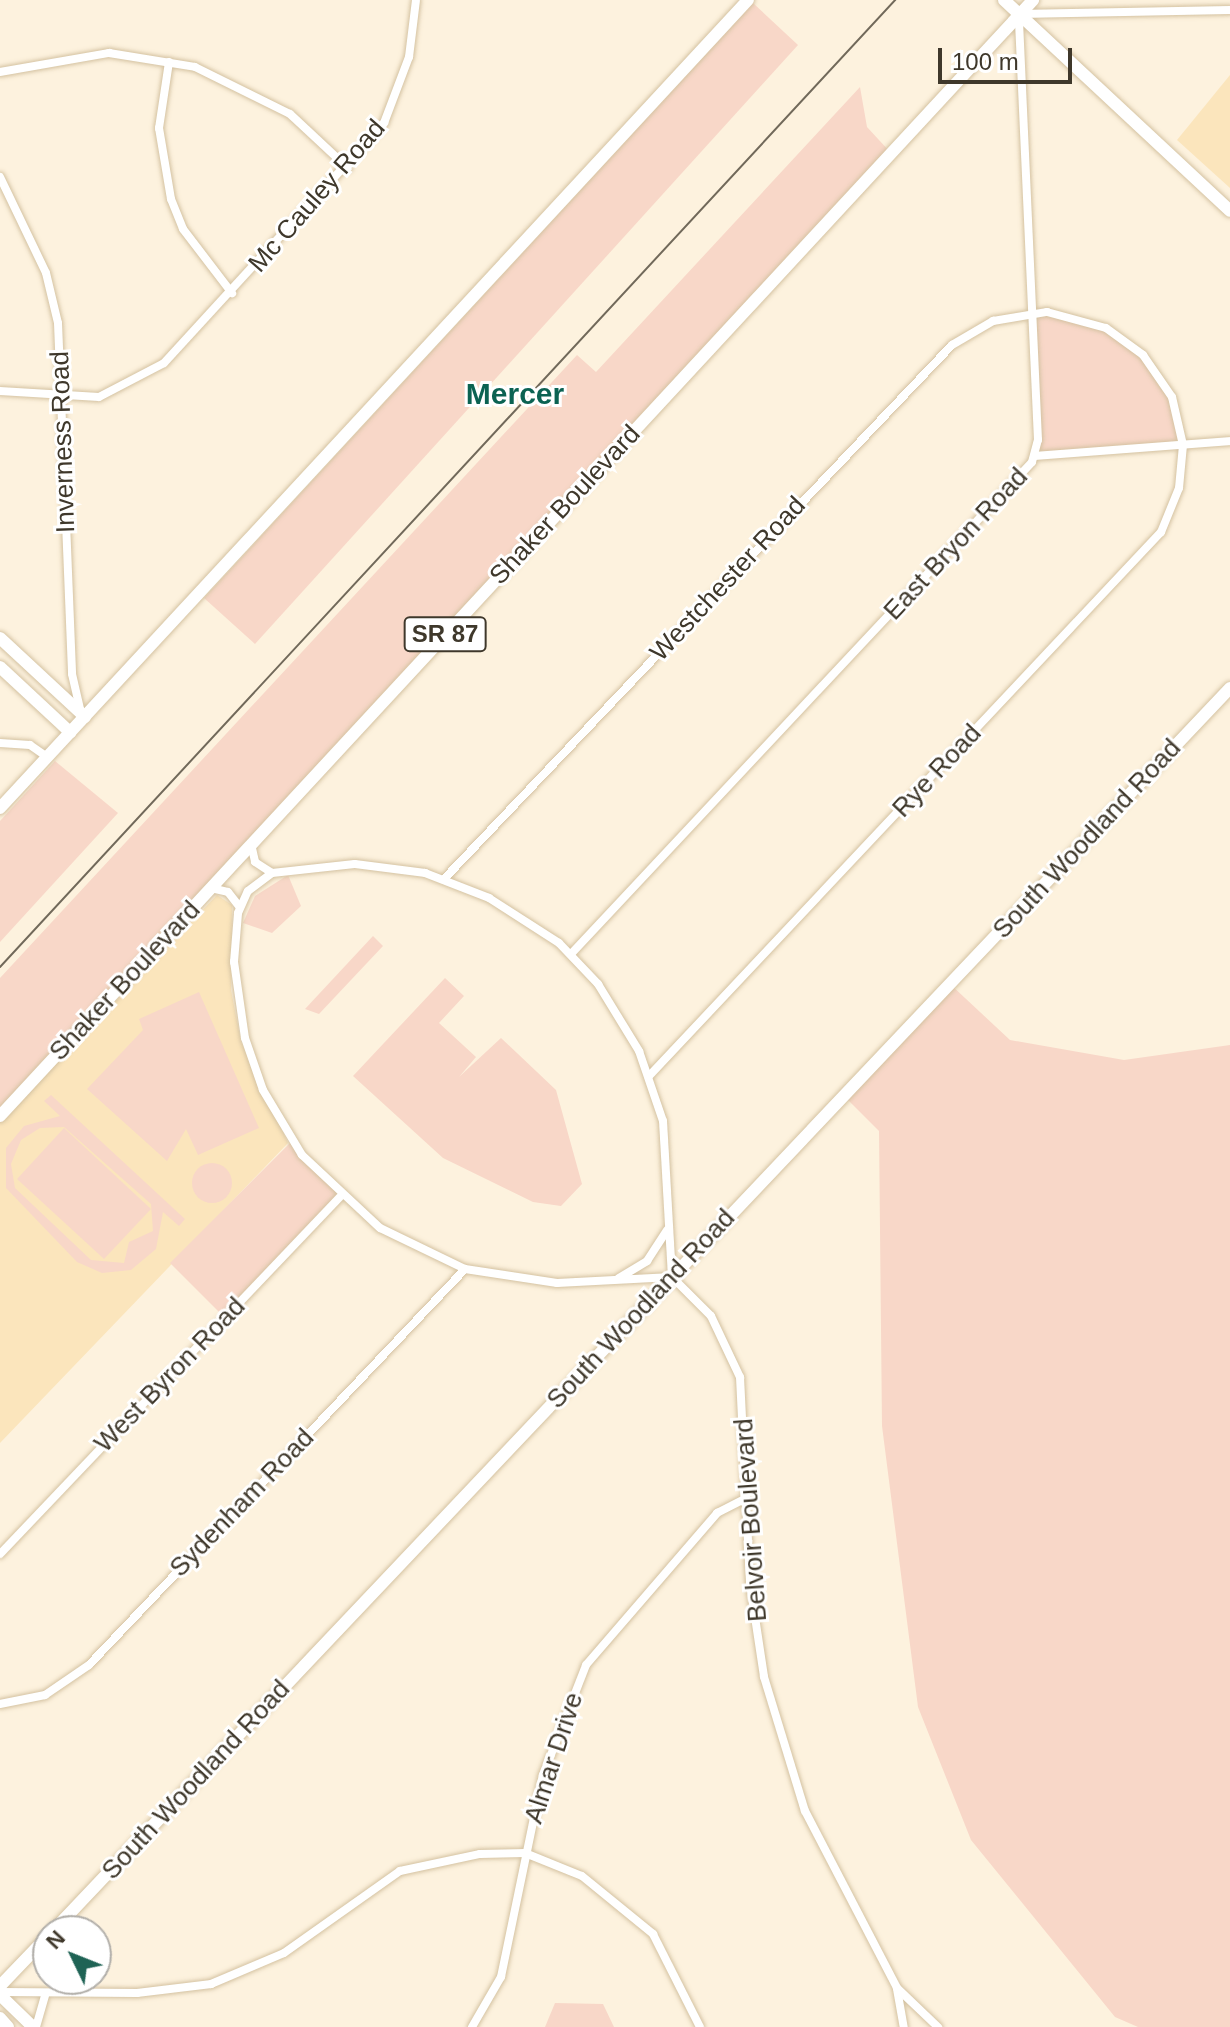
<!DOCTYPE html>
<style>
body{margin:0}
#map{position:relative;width:1230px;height:2027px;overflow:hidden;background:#fdf2de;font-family:Helvetica,sans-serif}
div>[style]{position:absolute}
.built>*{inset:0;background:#fbe5bc}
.green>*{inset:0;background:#f8d7c8}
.round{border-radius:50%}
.roads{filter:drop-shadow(0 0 2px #d4c2a1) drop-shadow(0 0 2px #d4c2a1)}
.street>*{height:8px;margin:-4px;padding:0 4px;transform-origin:4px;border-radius:4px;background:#fff}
.secondary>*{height:12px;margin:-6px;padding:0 6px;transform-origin:6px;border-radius:6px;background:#fff}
.primary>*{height:12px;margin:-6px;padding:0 6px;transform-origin:6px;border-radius:6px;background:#fff}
.tram>*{height:2px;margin:-1px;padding:0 1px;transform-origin:1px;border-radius:1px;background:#71695a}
span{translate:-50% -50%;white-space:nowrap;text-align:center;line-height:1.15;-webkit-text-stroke:6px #fff;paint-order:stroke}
.shield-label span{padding:2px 6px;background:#fff;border:2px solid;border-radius:6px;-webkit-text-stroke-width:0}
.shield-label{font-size:24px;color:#3f382b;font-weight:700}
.street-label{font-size:26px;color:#3f382b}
.quarter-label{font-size:30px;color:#0b6252;font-weight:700}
.north{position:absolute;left:32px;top:1915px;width:80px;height:80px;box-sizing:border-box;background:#fff;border:2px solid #b2afaa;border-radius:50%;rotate:313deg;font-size:22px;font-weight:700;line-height:32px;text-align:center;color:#3f382b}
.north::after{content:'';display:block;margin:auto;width:28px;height:36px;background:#1f6355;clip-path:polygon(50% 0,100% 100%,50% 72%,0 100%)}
.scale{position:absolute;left:938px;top:48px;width:134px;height:36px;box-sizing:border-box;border:4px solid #3f382b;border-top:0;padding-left:10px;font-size:24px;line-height:28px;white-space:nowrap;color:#3f382b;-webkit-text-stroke:6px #fff;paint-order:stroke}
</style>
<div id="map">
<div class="built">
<div style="clip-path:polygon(1230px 75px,1230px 188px,1177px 140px)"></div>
<div style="clip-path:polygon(217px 895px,232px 905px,231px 990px,241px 1042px,288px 1143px,0 1443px,0 1122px)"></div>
</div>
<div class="green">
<div style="clip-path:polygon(753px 3px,798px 45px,255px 644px,204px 598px)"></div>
<div style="clip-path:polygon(860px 87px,867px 127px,891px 153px,0 1116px,0 978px,577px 355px,596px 372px)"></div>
<div style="clip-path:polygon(1033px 313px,1078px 318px,1133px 346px,1168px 389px,1183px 445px,1035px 456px)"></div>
<div style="clip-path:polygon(55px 761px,118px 813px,0 942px,0 821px)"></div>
<div style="clip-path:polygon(288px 875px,301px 906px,272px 933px,243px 923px,255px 896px)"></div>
<div style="clip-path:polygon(373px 936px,383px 946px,319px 1014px,305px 1009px)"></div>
<div style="clip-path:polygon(445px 978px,464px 996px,439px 1023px,476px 1057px,459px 1077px,501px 1038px,556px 1090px,582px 1184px,561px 1206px,533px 1202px,443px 1158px,353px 1076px)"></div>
<div style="clip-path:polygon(950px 984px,1010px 1040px,1124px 1060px,1230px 1045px,1230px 2027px,1138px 2027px,1115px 2017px,971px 1840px,918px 1707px,882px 1426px,879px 1131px,844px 1096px)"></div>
<div style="clip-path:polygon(199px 992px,259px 1128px,198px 1155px,186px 1129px,167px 1161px,87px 1089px,143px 1030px,139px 1019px)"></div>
<div style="clip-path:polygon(evenodd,51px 1095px,185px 1219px,179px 1226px,163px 1212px,156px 1249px,131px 1270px,102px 1273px,77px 1262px,6px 1188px,6px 1148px,24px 1126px,60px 1116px,44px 1101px,51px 1095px,64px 1127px,151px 1204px,153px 1231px,129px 1242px,124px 1263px,91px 1260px,15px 1188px,11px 1164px,21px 1140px,40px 1128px,64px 1127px)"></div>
<div style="clip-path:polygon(64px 1128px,151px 1209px,104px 1259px,17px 1179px)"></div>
<div style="clip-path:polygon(292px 1141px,340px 1197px,225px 1318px,170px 1263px)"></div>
<div class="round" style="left:192px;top:1163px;width:40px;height:40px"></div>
<div style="clip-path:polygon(555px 2003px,603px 2004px,614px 2027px,545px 2027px)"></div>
</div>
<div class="roads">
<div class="street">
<div style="left:169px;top:62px;width:67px;rotate:98.6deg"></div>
<div style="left:159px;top:128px;width:72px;rotate:80.4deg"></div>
<div style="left:171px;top:199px;width:32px;rotate:68deg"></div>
<div style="left:183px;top:229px;width:81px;rotate:52.6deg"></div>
<div style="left:0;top:72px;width:111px;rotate:-9.9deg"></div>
<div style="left:109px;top:53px;width:87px;rotate:9.2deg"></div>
<div style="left:195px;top:67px;width:106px;rotate:26.3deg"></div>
<div style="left:290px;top:114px;width:79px;rotate:43deg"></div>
<div style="left:0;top:177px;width:106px;rotate:64.4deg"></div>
<div style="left:46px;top:273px;width:51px;rotate:76.5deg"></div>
<div style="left:58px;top:323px;width:351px;rotate:87.7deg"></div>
<div style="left:72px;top:674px;width:37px;rotate:77deg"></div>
<div style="left:0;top:391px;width:99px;rotate:3.5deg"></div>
<div style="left:99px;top:397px;width:73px;rotate:-27.6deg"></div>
<div style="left:164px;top:363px;width:326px;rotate:-47.5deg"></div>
<div style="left:384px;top:123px;width:71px;rotate:-69.3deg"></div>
<div style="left:409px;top:57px;width:57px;rotate:-83deg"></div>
<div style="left:1035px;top:456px;width:196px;rotate:-4.4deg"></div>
<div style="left:0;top:743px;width:30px;rotate:4deg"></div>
<div style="left:30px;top:745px;width:21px;rotate:35deg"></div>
<div style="left:251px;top:844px;width:18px;rotate:77deg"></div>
<div style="left:255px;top:862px;width:20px;rotate:33deg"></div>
<div style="left:355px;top:864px;width:71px;rotate:7.3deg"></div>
<div style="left:425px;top:873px;width:69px;rotate:21.3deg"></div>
<div style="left:489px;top:898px;width:83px;rotate:32.7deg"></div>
<div style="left:559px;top:943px;width:57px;rotate:46.4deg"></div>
<div style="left:598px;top:984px;width:79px;rotate:58.5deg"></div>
<div style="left:639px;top:1051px;width:74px;rotate:71.1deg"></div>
<div style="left:663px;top:1121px;width:156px;rotate:86.7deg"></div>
<div style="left:672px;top:1277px;width:115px;rotate:177deg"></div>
<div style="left:557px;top:1283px;width:93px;rotate:-171.3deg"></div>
<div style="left:465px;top:1269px;width:94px;rotate:-154.2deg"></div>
<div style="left:380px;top:1228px;width:107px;rotate:-136.9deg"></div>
<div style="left:302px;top:1155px;width:76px;rotate:-121deg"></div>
<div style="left:263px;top:1090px;width:55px;rotate:-109.1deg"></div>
<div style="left:245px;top:1038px;width:77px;rotate:-98.2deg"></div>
<div style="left:234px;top:962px;width:49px;rotate:-85.3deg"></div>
<div style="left:238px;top:913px;width:24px;rotate:-66deg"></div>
<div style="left:248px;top:891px;width:30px;rotate:-37deg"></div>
<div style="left:272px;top:873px;width:83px;rotate:-6.2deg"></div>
<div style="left:444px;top:879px;width:737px;rotate:-46.43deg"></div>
<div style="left:952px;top:345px;width:48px;rotate:-30.3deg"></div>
<div style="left:993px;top:321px;width:55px;rotate:-9.5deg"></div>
<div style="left:1047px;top:312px;width:61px;rotate:15.2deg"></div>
<div style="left:1106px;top:328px;width:46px;rotate:36.1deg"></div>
<div style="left:1143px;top:355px;width:51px;rotate:55.4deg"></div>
<div style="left:1172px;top:397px;width:49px;rotate:77.1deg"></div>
<div style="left:1183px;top:445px;width:43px;rotate:95.3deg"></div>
<div style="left:1179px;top:488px;width:48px;rotate:112.2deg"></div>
<div style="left:1161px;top:532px;width:746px;rotate:133.26deg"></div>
<div style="left:211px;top:888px;width:17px;rotate:13deg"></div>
<div style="left:228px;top:892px;width:18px;rotate:52deg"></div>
<div style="left:571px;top:954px;width:674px;rotate:-46.86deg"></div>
<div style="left:1032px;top:462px;width:23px;rotate:-75deg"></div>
<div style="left:1038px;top:440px;width:426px;rotate:-92.6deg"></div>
<div style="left:1019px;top:14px;width:211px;rotate:-1.1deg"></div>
<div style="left:672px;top:1277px;width:55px;rotate:45deg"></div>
<div style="left:711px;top:1316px;width:68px;rotate:64.6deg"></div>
<div style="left:740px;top:1377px;width:207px;rotate:87.2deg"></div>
<div style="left:750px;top:1584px;width:94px;rotate:81.4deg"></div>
<div style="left:764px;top:1677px;width:140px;rotate:73deg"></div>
<div style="left:805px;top:1811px;width:199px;rotate:62.5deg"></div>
<div style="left:897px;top:1988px;width:57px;rotate:43.6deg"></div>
<div style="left:619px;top:1278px;width:33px;rotate:-31deg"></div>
<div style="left:647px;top:1261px;width:37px;rotate:-57deg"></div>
<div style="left:0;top:1554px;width:493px;rotate:-46.4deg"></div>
<div style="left:0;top:1704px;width:46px;rotate:-11.3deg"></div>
<div style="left:45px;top:1695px;width:53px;rotate:-34.3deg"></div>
<div style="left:89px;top:1665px;width:546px;rotate:-46.48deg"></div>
<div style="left:897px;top:1989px;width:39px;rotate:80deg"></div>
<div style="left:0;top:1992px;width:137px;rotate:0.4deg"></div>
<div style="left:137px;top:1993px;width:75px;rotate:-6.9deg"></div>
<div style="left:211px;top:1984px;width:79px;rotate:-23deg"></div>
<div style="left:284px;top:1953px;width:142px;rotate:-35.3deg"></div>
<div style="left:400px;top:1871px;width:82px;rotate:-12deg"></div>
<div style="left:480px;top:1854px;width:45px;rotate:-1.3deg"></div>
<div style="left:525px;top:1853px;width:61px;rotate:22deg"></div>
<div style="left:582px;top:1876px;width:92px;rotate:39.2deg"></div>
<div style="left:653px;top:1934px;width:104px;rotate:63.2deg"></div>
<div style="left:36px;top:2027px;width:33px;rotate:-74deg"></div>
<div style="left:472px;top:2027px;width:58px;rotate:-59.9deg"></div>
<div style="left:501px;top:1977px;width:206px;rotate:-78.3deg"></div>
<div style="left:543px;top:1775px;width:118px;rotate:-68.6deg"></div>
<div style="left:586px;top:1665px;width:201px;rotate:-49.2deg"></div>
<div style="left:717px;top:1513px;width:33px;rotate:-27deg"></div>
</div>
<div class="secondary">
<div style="left:1004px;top:0;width:309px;rotate:43deg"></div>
<div style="left:0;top:638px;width:116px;rotate:42.9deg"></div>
<div style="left:0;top:667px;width:96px;rotate:42.9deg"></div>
<div style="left:53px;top:1931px;width:1712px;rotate:-46.56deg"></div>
<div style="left:0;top:1986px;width:69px;rotate:-46.2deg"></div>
</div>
<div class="primary">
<div style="left:0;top:808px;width:1101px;rotate:-47.21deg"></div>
<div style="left:0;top:1116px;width:1521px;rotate:-47.21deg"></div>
<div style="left:0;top:1995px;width:46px;rotate:44.1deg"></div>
<div style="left:0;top:2018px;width:12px;rotate:48deg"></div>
</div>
</div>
<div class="tram">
<div style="left:0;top:967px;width:1318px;rotate:-47.21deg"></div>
</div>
<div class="shield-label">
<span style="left:445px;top:634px">SR 87</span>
</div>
<div class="street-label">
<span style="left:317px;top:196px;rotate:-49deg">Mc Cauley Road</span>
<span style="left:63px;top:442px;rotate:-92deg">Inverness Road</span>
<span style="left:565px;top:505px;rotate:-47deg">Shaker Boulevard</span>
<span style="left:956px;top:544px;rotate:-47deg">East Bryon Road</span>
<span style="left:728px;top:579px;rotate:-47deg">Westchester Road</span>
<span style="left:937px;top:771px;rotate:-47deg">Rye Road</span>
<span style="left:1087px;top:839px;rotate:-47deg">South Woodland Road</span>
<span style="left:125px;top:981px;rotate:-47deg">Shaker Boulevard</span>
<span style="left:641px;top:1309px;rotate:-47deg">South Woodland Road</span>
<span style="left:170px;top:1375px;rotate:-46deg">West Byron Road</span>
<span style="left:242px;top:1503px;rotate:-46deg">Sydenham Road</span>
<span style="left:751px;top:1520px;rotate:-94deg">Belvoir Boulevard</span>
<span style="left:554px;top:1758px;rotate:-72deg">Almar Drive</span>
<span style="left:196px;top:1780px;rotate:-47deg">South Woodland Road</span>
</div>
<div class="quarter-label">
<span style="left:515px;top:394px">Mercer</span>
</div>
<div class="north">N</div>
<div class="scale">100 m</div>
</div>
